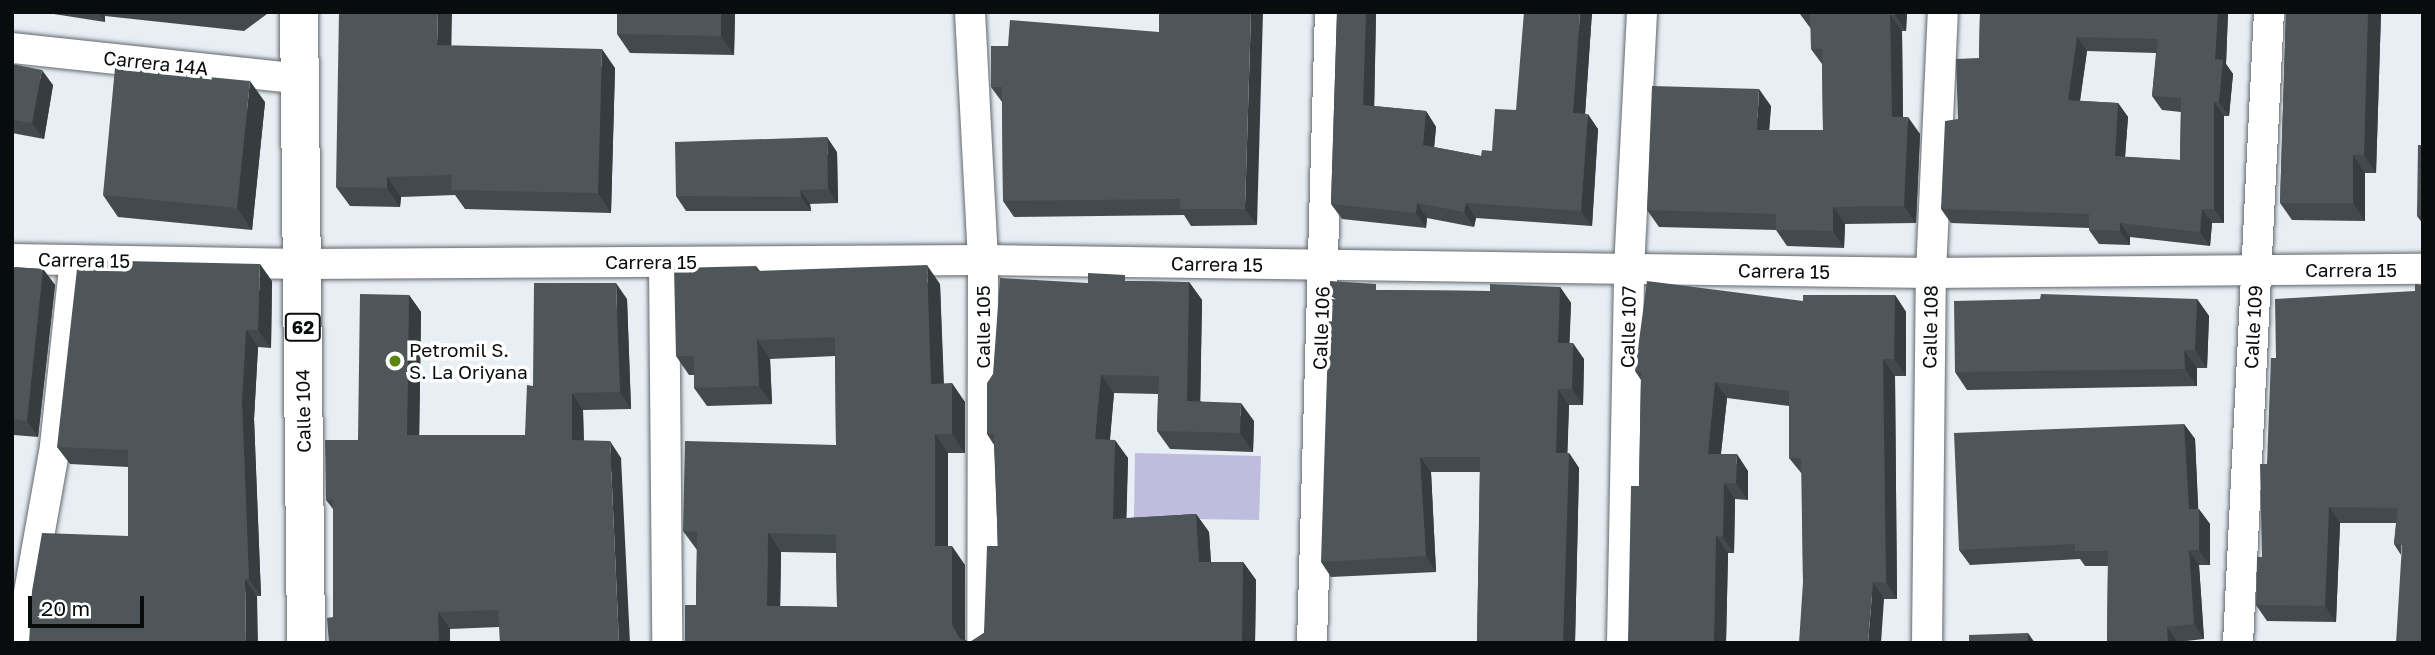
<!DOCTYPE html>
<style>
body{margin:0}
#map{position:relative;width:2435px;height:655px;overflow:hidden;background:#e7eef4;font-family:"Golos Text",sans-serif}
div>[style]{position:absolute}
.green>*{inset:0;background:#bfbcde}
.roads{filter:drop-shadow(0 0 2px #62686d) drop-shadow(0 0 2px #62686d)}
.minor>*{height:30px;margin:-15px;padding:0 15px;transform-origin:15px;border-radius:15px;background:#fff}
.primary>*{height:38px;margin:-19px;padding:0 19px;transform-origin:19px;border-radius:19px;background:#fff}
.wall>*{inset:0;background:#434a4d}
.shaded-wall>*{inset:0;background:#373c3e}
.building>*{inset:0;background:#4e5659}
.dots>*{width:19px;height:19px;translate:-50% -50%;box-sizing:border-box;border:4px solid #fff;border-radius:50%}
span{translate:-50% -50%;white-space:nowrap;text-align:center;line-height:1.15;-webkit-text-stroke:7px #fff;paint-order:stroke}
.shield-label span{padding:2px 5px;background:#fff;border:2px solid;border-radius:5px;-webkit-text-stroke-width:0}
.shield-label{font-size:18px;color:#090c0d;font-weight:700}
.street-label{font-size:19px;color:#090c0d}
.poi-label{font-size:19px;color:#090c0d}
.left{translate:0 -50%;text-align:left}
.frame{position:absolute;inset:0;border:14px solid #090c0d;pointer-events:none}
.scale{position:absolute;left:28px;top:596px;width:116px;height:32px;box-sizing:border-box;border:4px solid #090c0d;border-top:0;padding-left:9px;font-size:21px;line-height:24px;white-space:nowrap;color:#090c0d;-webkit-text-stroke:5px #fff;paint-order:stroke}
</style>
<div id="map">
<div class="green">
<div style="clip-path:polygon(1135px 453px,1261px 456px,1259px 520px,1134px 518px)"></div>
</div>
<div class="roads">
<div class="minor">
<div style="left:970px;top:12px;width:248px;rotate:87deg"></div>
<div style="left:983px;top:260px;width:383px;rotate:90.1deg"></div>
<div style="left:12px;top:48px;width:290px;rotate:6.1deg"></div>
<div style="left:12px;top:259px;width:290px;rotate:1deg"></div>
<div style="left:302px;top:264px;width:681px;rotate:-0.34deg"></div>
<div style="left:983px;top:260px;width:948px;rotate:0.79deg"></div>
<div style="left:1931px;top:273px;width:492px;rotate:-0.5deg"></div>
<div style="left:664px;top:262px;width:381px;rotate:89.5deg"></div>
<div style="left:20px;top:643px;width:200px;rotate:-79.9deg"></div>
<div style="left:55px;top:446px;width:187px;rotate:-83.9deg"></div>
<div style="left:1312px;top:643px;width:631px;rotate:-88.37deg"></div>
<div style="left:1622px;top:643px;width:374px;rotate:-88.9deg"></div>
<div style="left:1629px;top:269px;width:257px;rotate:-87.1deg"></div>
<div style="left:1927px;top:643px;width:370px;rotate:-89.4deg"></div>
<div style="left:1931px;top:273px;width:261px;rotate:-87.4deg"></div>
<div style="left:2238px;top:643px;width:632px;rotate:-87.19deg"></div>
</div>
<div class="primary">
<div style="left:299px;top:12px;width:631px;rotate:89.36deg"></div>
</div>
</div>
<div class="wall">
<div style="clip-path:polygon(41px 12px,267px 12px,267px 14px,244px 31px,105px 16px,105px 22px)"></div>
<div style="clip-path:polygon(735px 12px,734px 55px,630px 53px,617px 34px)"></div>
<div style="clip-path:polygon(1337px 12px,1376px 12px,1374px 106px,1426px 111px,1436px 127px,1434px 147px,1481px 156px,1492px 151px,1516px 110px,1592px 12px,1585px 114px,1598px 129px,1592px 226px,1476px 218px,1474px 227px,1427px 218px,1426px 228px,1342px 219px,1331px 204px)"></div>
<div style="clip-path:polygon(1710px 12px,1752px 12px,1752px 13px)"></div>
<div style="clip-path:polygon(1907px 12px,1906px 31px,1902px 31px,1903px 117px,1920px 134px,1916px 223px,1845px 224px,1844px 248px,1787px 246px,1776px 230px,1659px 227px,1647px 210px,1771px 106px,1769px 130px,1823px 130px,1822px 64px,1811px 49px,1811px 29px,1800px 14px)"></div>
<div style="clip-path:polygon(evenodd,1980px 12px,2228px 12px,2226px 64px,2233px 74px,2229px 116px,2224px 116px,2224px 223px,2212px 223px,2210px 246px,2130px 237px,2130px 245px,2099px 244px,2089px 230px,2089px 228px,1951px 223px,1941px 209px,1958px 119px,1979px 58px,1980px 12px,2087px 51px,2156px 53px,2152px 96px,2162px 110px,2181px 112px,2180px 160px,2125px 157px,2128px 117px,2118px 103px,2080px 101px,2087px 51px)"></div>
<div style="clip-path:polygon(2286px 12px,2381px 12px,2376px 173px,2365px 173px,2365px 221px,2292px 220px,2280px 203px)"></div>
<div style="clip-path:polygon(1159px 32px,1257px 225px,1191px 226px,1184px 215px,1014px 217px,1003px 201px,1002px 102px,991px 87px,1008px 46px)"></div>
<div style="clip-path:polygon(451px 46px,615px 68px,611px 213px,465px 209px,455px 195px,401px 197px,400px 207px,350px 206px,336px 187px)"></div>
<div style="clip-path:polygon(12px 64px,53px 85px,44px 139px,12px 133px)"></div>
<div style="clip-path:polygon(265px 102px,252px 230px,118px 217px,103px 195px)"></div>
<div style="clip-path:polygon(2423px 145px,2423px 224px,2417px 216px)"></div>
<div style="clip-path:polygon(837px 152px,838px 203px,810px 204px,811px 211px,686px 211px,676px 196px)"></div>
<div style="clip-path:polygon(evenodd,756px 266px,760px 271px,940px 284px,944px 384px,965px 402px,965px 453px,948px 453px,948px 546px,965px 565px,965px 640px,970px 642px,984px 633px,998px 546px,994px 445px,987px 434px,1088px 283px,1129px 281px,1189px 282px,1202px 300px,1200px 401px,1254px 421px,1253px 452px,1170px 449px,1157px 431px,1158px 394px,1114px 393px,1110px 440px,1128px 458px,1126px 518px,1196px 514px,1209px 532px,1211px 562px,1243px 562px,1256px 580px,1255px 643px,685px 643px,696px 605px,697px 550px,683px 531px,836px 445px,835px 356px,770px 359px,772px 404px,707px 406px,694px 388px,694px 375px,689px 375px,676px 356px,756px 266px,781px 552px,836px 553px,837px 607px,780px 606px,781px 552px)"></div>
<div style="clip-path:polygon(12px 267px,43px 269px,55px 285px,38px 437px,14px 435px,12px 446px)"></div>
<div style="clip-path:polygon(272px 281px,271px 348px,258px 347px,254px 419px,261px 596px,257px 596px,128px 536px,128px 467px,70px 464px,57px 447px)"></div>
<div style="clip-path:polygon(1560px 287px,1571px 303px,1569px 343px,1584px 359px,1583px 405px,1569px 405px,1567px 453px,1569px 453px,1579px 468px,1575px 643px,1477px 643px,1480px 472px,1431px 472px,1436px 572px,1331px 577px,1321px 562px,1381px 290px,1490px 291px)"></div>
<div style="clip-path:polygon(2415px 291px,2401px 555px,2394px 544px,2396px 523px,2340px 523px,2336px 622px,2267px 621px,2256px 605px,2262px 557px,2267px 464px)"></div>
<div style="clip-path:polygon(409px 295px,421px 312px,419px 435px,525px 435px,533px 386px,627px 299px,631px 409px,583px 410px,584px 441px,621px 458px,499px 627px,450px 629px,450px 643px,329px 643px,333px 617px,333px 509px,326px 500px,358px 440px)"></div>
<div style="clip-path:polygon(1895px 295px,1906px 312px,1906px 376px,1895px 376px,1897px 599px,1884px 599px,1803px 582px,1802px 474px,1789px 458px,1789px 406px,1727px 398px,1721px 454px,1748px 471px,1748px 500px,1735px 499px,1734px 553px,1728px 553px,1726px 642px,1628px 643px,1639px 486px,1641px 380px,1635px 371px,1803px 301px)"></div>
<div style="clip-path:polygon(2197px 299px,2209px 316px,2207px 368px,2197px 368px,2197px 386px,1967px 390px,1955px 372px)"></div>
<div style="clip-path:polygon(2184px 424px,2195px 439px,2198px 509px,2210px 524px,2210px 565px,2199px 565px,2204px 639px,2177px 642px,2177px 643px,2107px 643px,2108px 566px,2085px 566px,2080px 559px,1970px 565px,1959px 550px)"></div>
</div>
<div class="shaded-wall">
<div style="clip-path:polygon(98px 12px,103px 12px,105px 16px,105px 22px)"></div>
<div style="clip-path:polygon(438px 12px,452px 12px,451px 65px,437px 45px)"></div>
<div style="clip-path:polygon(721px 12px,735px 12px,734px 55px,721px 36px)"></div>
<div style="clip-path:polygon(1251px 12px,1263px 12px,1257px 225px,1245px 209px)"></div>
<div style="clip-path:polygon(1366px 12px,1376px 12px,1374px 120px,1363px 105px)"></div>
<div style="clip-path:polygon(1580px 12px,1592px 12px,1584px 129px,1573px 113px)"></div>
<div style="clip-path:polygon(1895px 12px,1907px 12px,1906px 31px,1895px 15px)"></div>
<div style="clip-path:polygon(2218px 12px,2228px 12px,2226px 64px,2233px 74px,2229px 116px,2219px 102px,2215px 59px)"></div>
<div style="clip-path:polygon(2368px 12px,2381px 12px,2376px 173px,2364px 155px)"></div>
<div style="clip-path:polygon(1890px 15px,1902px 31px,1903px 133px,1892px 117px)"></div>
<div style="clip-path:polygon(2077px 37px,2087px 51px,2078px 114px,2068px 100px)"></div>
<div style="clip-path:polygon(602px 49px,615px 68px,611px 213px,598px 193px)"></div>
<div style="clip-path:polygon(42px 70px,53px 85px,44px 139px,32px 123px)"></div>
<div style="clip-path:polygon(250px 81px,265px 102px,252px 230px,237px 208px)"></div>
<div style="clip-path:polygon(1759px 89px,1771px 106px,1768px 146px,1757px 130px)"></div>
<div style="clip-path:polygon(2214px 102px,2224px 116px,2224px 223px,2214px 209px)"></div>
<div style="clip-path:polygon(2118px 103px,2128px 117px,2124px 170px,2115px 156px)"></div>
<div style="clip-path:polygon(1426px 111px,1436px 127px,1433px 160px,1423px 145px)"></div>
<div style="clip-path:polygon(1588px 114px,1598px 129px,1592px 226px,1581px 211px)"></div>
<div style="clip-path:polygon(1908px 117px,1920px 134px,1916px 223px,1904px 206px)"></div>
<div style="clip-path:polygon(827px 137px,837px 152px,838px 203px,828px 189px)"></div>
<div style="clip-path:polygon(2353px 155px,2365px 173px,2365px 221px,2353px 203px)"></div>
<div style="clip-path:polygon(387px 177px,401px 197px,400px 207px,387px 188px)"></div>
<div style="clip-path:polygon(800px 190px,810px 204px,811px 211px,801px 197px)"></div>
<div style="clip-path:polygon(1417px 203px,1427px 218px,1426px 228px,1416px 213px)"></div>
<div style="clip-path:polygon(1466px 203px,1476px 218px,1474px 227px,1464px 212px)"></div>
<div style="clip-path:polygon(1833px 207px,1845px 224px,1844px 248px,1833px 231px)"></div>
<div style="clip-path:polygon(2202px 209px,2212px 223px,2210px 246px,2200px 232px)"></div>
<div style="clip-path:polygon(2120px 223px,2130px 237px,2130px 245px,2120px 231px)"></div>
<div style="clip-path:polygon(260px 264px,272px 281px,271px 348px,258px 330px)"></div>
<div style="clip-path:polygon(927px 265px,940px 284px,944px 402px,931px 384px)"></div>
<div style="clip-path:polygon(43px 269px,55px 285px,38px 437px,27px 421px)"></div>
<div style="clip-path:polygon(1189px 282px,1202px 300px,1200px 420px,1187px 401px)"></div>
<div style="clip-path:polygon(616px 283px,627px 299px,631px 409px,620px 392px)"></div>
<div style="clip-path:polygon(1560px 287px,1571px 303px,1569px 359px,1558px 343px)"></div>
<div style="clip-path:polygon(409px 295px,421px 312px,419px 452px,407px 435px)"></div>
<div style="clip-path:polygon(1895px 295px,1906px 312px,1906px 376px,1894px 359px)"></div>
<div style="clip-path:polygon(2197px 299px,2209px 316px,2207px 368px,2195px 350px)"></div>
<div style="clip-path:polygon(246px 330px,258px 347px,254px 419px,261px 596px,249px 579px,242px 401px)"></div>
<div style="clip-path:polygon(757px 340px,770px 359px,772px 404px,759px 386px)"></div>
<div style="clip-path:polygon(1573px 343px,1584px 359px,1583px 405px,1572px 389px)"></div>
<div style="clip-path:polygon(2184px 350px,2197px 368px,2197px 386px,2185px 369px)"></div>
<div style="clip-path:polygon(1883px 359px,1895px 376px,1897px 599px,1886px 583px)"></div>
<div style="clip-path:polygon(1101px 375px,1114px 393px,1108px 458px,1095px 439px)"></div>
<div style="clip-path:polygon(1715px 382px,1727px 398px,1719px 470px,1708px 454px)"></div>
<div style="clip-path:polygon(952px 383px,965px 402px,965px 453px,952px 434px)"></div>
<div style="clip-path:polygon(1558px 389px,1569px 405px,1567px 468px,1556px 453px)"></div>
<div style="clip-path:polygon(572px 393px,583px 410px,584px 457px,572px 440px)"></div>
<div style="clip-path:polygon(1241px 403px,1254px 421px,1253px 452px,1240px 433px)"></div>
<div style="clip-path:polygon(2184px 424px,2195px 439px,2199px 524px,2189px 509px)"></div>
<div style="clip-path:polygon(935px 434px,948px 453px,948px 565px,935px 546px)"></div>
<div style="clip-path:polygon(1115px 440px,1128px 458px,1126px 538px,1113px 519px)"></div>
<div style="clip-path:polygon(610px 441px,621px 458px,630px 643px,619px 643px)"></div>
<div style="clip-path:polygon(1569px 453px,1579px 468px,1575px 643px,1563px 643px)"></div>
<div style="clip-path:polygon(1737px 454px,1748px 471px,1748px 500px,1736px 483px)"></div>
<div style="clip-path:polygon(1420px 457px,1431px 472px,1436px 572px,1426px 556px)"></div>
<div style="clip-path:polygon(1724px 483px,1735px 499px,1734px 553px,1723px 537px)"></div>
<div style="clip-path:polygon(2329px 507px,2340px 523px,2336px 622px,2325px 606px)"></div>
<div style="clip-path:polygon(2199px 509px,2210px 524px,2210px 565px,2199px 550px)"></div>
<div style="clip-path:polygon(1196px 514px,1209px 532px,1212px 580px,1199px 562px)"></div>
<div style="clip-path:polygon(768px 533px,781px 552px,780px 624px,767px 606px)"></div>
<div style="clip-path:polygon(1716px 536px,1728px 553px,1726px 643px,1714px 642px)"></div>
<div style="clip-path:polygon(952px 546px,965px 565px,965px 643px,962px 643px,952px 625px)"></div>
<div style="clip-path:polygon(2189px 550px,2199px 565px,2204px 639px,2194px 624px)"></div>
<div style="clip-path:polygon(1243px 562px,1256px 580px,1255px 643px,1242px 643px)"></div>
<div style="clip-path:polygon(245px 579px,257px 596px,258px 643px,246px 643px)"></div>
<div style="clip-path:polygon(1873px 582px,1884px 599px,1881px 643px,1868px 643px)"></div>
<div style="clip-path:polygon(438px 612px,450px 629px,450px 643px,439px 643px)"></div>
<div style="clip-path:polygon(2167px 627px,2177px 642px,2177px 643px,2168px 643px)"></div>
<div style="clip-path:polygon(2028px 633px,2035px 643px,2028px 643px)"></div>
</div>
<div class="building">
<div style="clip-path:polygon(339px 12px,438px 12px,437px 45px,602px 49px,598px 193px,451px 190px,452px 175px,387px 177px,387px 188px,336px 187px)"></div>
<div style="clip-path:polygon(617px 12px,721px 12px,721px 36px,617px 34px)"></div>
<div style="clip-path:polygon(1159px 12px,1251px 12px,1245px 209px,1180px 209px,1180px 199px,1003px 201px,1002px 87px,991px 87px,991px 46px,1008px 46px,1010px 20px,1159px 32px)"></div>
<div style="clip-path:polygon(1337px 12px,1366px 12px,1363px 105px,1426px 111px,1423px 145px,1481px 156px,1482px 150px,1492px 151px,1495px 109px,1516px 110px,1524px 12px,1580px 12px,1573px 113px,1588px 114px,1581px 211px,1466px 203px,1464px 212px,1417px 203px,1416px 213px,1331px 204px)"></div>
<div style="clip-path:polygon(1800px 12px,1895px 12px,1895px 15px,1890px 15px,1892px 117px,1908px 117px,1904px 206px,1833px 207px,1833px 231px,1776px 230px,1776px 214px,1647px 210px,1652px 86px,1759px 89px,1757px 130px,1823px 130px,1822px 49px,1811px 49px,1810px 14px,1800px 14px)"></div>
<div style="clip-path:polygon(evenodd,1980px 12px,2218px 12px,2215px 59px,2223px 60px,2219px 102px,2214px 102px,2214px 209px,2202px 209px,2200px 232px,2120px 223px,2120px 231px,2089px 230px,2089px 214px,1941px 209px,1945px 121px,1958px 119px,1956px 59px,1979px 58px,1980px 12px,2077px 37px,2158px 39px,2152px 96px,2181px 98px,2180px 160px,2115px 156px,2118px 103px,2068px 100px,2077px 37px)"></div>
<div style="clip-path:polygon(2286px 12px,2368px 12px,2364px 155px,2353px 155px,2353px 203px,2280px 203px)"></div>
<div style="clip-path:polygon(12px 64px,42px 70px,32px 123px,12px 120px)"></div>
<div style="clip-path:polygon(115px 68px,250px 81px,237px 208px,103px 195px)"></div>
<div style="clip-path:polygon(827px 137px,828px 189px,800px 190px,801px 197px,676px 196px,675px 142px)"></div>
<div style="clip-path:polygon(2418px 145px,2423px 145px,2423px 216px,2417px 216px)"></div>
<div style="clip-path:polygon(78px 260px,260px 264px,258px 330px,246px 330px,242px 401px,249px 579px,245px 579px,246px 643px,29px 643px,32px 591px,42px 533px,128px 536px,128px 450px,57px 447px)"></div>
<div style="clip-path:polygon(evenodd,927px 265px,931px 384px,952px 383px,952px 434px,935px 434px,935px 546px,952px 546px,952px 625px,960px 639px,970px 642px,984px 633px,987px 546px,998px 546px,994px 434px,987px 434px,987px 383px,993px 374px,1000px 278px,1088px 283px,1088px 273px,1125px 275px,1125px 281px,1189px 282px,1187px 401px,1241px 403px,1240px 433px,1157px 431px,1159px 376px,1101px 375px,1095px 439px,1115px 440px,1113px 519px,1196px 514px,1199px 562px,1243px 562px,1242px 643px,685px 643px,685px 605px,696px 605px,697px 532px,683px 531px,685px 441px,836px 445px,835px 337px,757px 340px,759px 386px,694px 388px,694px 356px,676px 356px,674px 268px,756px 266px,756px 271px,927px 265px,768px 533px,836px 535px,837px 607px,767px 606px,768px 533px)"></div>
<div style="clip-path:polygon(12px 267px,43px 269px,27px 421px,12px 419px)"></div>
<div style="clip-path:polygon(1330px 281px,1376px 284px,1376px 290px,1490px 291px,1490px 284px,1560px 287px,1558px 343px,1573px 343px,1572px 389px,1558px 389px,1556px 453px,1569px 453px,1563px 643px,1477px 643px,1480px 457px,1420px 457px,1426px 556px,1321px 562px)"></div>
<div style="clip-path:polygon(1647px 281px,1803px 301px,1803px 295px,1895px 295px,1894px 359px,1883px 359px,1886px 583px,1873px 582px,1868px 643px,1799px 643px,1803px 582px,1801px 458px,1789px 458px,1789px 391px,1715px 382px,1708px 454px,1737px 454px,1736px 483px,1724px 483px,1723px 537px,1716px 536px,1714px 642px,1750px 643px,1628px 643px,1631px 486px,1639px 486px,1641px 372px,1635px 371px)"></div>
<div style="clip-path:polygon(534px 283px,616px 283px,620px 392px,572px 393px,572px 440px,610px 441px,619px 643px,500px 643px,498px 610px,438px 612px,439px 643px,329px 643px,327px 618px,333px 617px,333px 500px,326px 500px,325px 440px,358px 440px,360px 294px,409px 295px,407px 435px,525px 435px,527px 385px,533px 386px)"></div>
<div style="clip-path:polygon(2415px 284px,2423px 285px,2423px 643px,2396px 643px,2402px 545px,2394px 544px,2398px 508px,2329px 507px,2325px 606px,2256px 605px,2257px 557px,2262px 557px,2260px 464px,2267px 464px,2271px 358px,2276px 358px,2275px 299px,2415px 291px)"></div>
<div style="clip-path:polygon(2041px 294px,2197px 299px,2195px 350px,2184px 350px,2185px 369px,1955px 372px,1954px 301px,2040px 299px)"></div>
<div style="clip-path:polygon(2184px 424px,2189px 509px,2199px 509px,2199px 550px,2189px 550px,2194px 624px,2167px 627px,2168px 643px,2107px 643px,2108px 551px,2075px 551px,2075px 544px,1959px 550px,1954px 433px)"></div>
<div style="clip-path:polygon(2028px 633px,2028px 643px,1969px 643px,1969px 635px)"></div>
</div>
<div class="dots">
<div style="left:395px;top:361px;background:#5a8511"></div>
</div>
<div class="shield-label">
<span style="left:303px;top:327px">62</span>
</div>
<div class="street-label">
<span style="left:156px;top:63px;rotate:6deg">Carrera 14A</span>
<span style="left:84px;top:260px;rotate:1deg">Carrera 15</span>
<span style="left:651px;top:262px">Carrera 15</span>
<span style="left:1217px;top:264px;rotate:1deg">Carrera 15</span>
<span style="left:2351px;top:270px">Carrera 15</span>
<span style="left:1784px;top:271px;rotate:1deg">Carrera 15</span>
<span style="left:983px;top:327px;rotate:-90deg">Calle 105</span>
<span style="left:1628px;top:327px;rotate:-89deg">Calle 107</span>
<span style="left:1930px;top:327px;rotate:-89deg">Calle 108</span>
<span style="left:2253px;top:327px;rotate:-87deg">Calle 109</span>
<span style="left:1321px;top:328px;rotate:-88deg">Calle 106</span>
<span style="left:303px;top:411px;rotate:-91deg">Calle 104</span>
</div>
<div class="poi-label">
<span class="left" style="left:409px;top:361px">Petromil S.<br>S. La Oriyana</span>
</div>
<div class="frame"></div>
<div class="scale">20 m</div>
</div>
